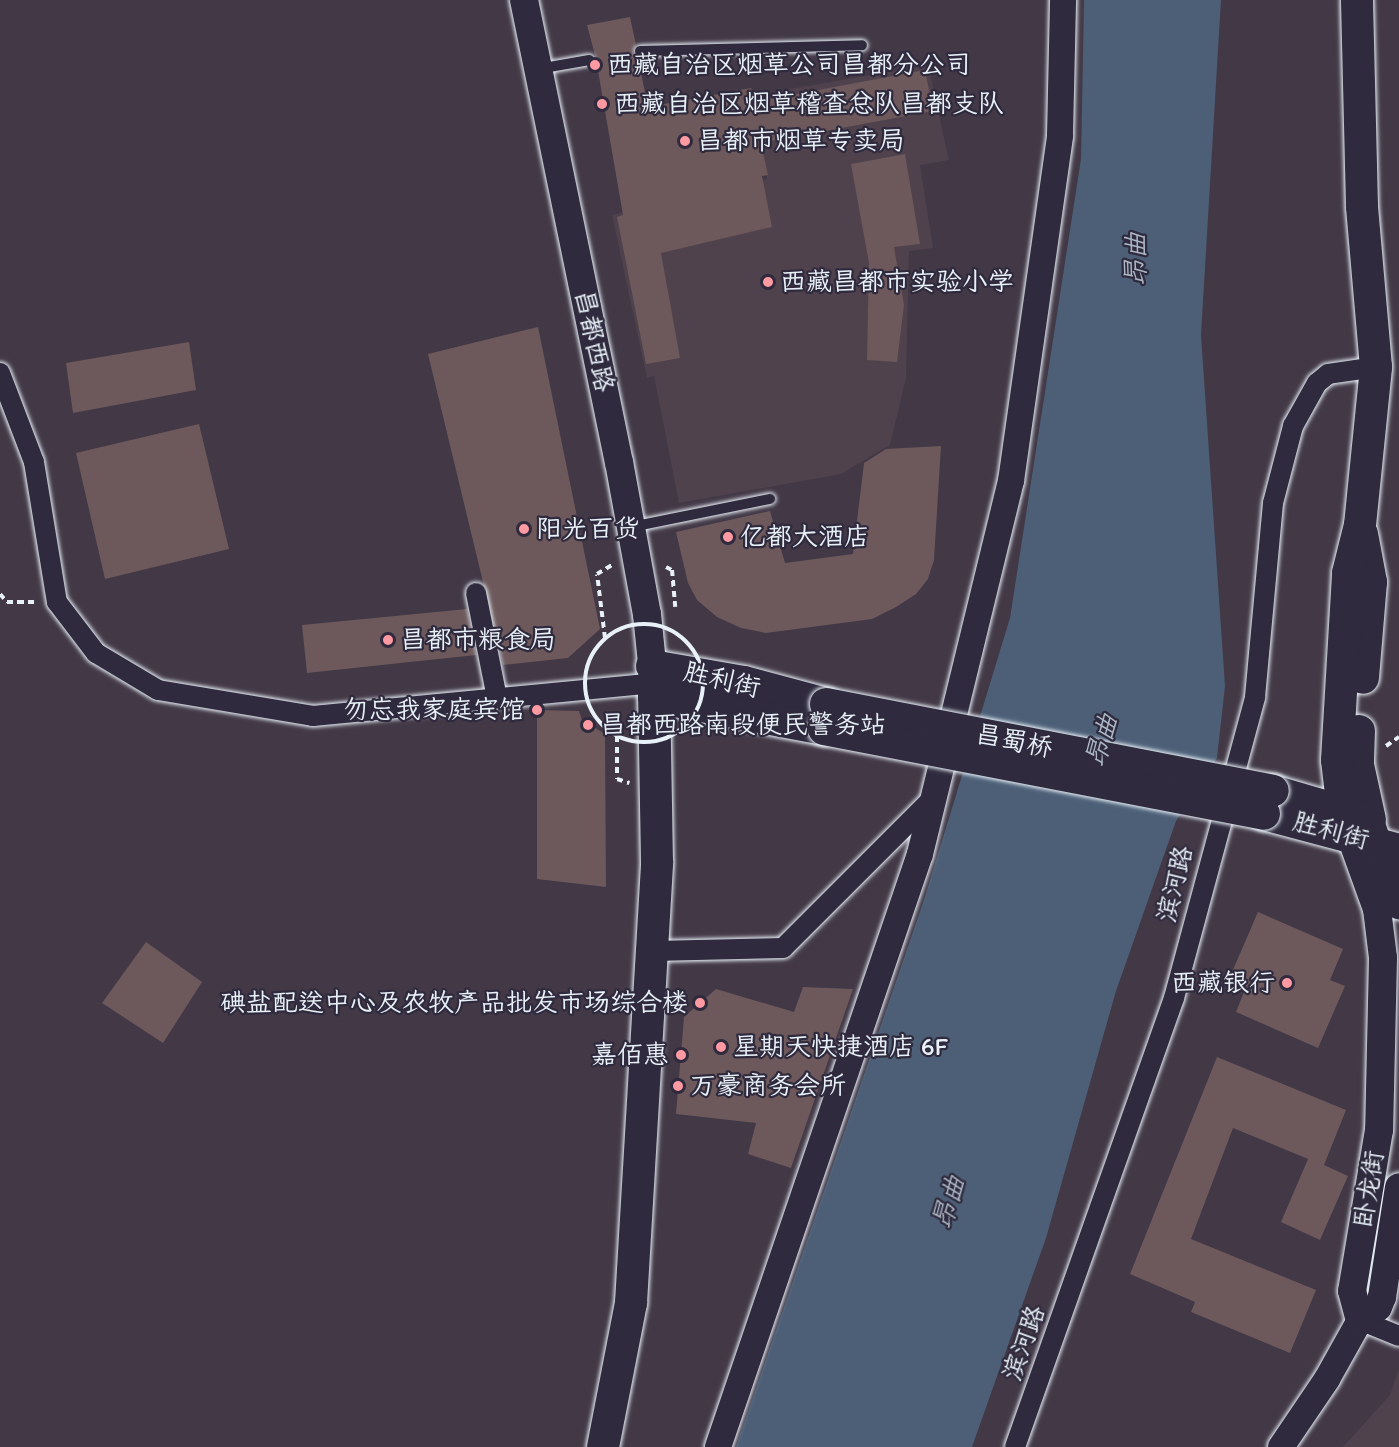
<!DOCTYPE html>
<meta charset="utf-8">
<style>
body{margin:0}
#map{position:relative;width:1399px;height:1447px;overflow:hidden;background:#423846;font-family:Itim,"LXGW WenKai TC",sans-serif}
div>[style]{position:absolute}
.built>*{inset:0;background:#4f424c}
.water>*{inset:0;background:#4c5f77}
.building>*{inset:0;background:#6d595b}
.path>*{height:4px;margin-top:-2px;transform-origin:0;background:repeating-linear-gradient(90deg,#e8f1f8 0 6px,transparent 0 10.5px)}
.roads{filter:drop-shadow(0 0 2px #e8f1f8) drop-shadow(0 0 2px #e8f1f8)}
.service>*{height:10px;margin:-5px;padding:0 5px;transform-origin:5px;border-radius:5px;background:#2f2a3d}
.minor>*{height:20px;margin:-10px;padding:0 10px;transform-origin:10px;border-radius:10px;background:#2f2a3d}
.tertiary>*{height:26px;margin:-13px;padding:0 13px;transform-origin:13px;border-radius:13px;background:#2f2a3d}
.secondary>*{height:28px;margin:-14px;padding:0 14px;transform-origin:14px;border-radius:14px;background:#2f2a3d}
.primary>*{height:32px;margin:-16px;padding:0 16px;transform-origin:16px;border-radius:16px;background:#2f2a3d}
.path-bridge>*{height:4px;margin-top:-2px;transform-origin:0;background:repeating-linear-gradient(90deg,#e8f1f8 0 6px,transparent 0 10.5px)}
.path-bridge>.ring{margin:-2px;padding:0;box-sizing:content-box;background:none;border:4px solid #e8f1f8;border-radius:50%}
.bridges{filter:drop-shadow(0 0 2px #e8f1f8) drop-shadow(0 0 2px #e8f1f8)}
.primary-bridge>*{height:32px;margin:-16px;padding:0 16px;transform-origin:16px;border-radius:16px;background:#2f2a3d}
.dots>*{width:16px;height:16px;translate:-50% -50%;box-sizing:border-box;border:3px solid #2f2a3d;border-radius:50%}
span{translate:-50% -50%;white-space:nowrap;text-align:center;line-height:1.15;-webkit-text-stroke:4.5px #2f2a3d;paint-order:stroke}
.poi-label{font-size:26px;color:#e8f1f8}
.left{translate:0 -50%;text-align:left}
.right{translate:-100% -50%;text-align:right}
.street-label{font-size:26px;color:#e8f1f8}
.water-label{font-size:27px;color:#aab7c4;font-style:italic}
</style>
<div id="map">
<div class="built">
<div style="clip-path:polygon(928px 65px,949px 160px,920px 165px,933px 248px,909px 251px,906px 378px,890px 445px,841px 474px,679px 503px,654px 376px,647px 378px,612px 215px,767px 179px,756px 95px)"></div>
<div style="clip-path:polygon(1399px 1369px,1399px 1447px,1343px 1447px,1390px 1395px)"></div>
</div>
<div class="water">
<div style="clip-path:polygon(1084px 0,1221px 0,1201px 335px,1225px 686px,1217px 758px,1176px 821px,1116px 991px,1046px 1238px,972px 1447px,736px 1447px,924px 900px,1010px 618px,1081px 159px)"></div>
</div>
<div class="building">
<div style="clip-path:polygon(630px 17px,636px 45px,633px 52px,638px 58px,648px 107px,751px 88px,754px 102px,925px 70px,933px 111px,761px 143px,768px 175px,762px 176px,772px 227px,661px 253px,680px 358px,646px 364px,617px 217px,623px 215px,596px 59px,587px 25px)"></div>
<div style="clip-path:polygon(905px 154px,920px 244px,894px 247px,904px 305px,897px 362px,867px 360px,869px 263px,851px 164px)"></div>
<div style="clip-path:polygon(538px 327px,600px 629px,568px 658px,503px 665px,428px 354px)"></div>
<div style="clip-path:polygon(189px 342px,196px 390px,73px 413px,66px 363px)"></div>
<div style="clip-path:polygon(199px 424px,229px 549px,105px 579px,76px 453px)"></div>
<div style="clip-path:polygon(941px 446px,934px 560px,928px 579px,916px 594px,896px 607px,872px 619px,766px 633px,741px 628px,717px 617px,697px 600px,688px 583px,676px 532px,770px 511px,785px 563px,853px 554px,864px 463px,886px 449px)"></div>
<div style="clip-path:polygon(467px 609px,476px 655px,307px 673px,302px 625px)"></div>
<div style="clip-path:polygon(537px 710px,579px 711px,582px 720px,605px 734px,606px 887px,537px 879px)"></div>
<div style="clip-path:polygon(1258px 912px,1343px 949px,1330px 980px,1345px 986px,1318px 1048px,1236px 1012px,1246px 987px,1229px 979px)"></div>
<div style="clip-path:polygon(146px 942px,202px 982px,163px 1043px,102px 1003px)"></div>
<div style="clip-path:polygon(803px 987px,853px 989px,791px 1168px,748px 1154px,756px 1123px,676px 1114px,684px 1017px,716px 989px,794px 1012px)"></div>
<div style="clip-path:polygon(1217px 1057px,1346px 1110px,1324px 1165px,1348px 1176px,1320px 1240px,1281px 1222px,1308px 1159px,1233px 1128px,1191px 1239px,1316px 1290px,1290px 1353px,1191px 1312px,1195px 1302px,1130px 1274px)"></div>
</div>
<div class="path">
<div style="left:666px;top:567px;width:7px;rotate:27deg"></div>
<div style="left:672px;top:570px;width:37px;rotate:85deg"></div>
<div style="left:0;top:594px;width:11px;rotate:49deg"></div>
<div style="left:7px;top:602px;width:28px"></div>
<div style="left:605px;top:638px;width:64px;rotate:-97.1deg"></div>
<div style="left:597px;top:574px;width:17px;rotate:-31deg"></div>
<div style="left:617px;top:736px;width:43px;rotate:90deg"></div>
<div style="left:617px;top:779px;width:13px;rotate:18deg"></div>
<div style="left:1386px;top:746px;width:16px;rotate:-35deg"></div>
</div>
<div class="roads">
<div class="service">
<div style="left:640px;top:51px;width:222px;rotate:-1.5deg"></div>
<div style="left:538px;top:69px;width:52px;rotate:-10deg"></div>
<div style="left:631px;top:527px;width:142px;rotate:-11.4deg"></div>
</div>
<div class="minor">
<div style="left:0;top:373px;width:95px;rotate:69.1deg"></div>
<div style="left:34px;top:462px;width:142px;rotate:80.7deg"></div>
<div style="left:57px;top:602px;width:64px;rotate:52.6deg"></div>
<div style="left:96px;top:653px;width:72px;rotate:30.8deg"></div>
<div style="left:158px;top:690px;width:157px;rotate:9.5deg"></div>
<div style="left:313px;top:716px;width:343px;rotate:-5.5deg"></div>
<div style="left:476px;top:593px;width:107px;rotate:78.7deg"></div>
<div style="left:653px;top:951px;width:130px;rotate:-1.3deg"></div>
<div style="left:783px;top:948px;width:212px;rotate:-45deg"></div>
<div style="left:1360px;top:1320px;width:42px;rotate:22.3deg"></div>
<div style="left:1015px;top:1447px;width:476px;rotate:-70.5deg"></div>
<div style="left:1174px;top:998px;width:312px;rotate:-74.9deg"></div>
<div style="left:1255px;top:697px;width:195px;rotate:-84.7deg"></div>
<div style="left:1273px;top:503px;width:80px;rotate:-75.4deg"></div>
<div style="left:1293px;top:426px;width:49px;rotate:-60.8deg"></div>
<div style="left:1317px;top:383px;width:14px;rotate:-39deg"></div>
<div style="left:1328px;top:374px;width:49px;rotate:-8.3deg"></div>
</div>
<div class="tertiary">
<div style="left:718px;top:1447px;width:626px;rotate:-71.19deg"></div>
<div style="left:920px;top:854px;width:384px;rotate:-76.3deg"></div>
<div style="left:1011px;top:481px;width:349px;rotate:-81.9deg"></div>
<div style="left:1060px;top:135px;width:135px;rotate:-88.7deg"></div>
<div style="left:1281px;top:1447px;width:82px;rotate:-55.9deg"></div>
<div style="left:1327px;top:1379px;width:68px;rotate:-60.8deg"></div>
</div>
<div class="secondary">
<div style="left:524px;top:0;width:472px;rotate:78.4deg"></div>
<div style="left:619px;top:462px;width:155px;rotate:79.6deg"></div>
<div style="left:647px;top:614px;width:69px;rotate:84.2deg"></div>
<div style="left:1345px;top:820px;width:95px;rotate:70.2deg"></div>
<div style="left:1377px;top:909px;width:49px;rotate:83deg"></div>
<div style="left:1383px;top:958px;width:172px;rotate:91.3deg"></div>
<div style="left:1379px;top:1130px;width:163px;rotate:99.5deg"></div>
<div style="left:1352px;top:1291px;width:30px;rotate:75deg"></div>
<div style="left:1360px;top:1320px;width:22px;rotate:-36deg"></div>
<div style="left:1378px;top:1307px;width:11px;rotate:-68deg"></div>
<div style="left:1382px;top:1297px;width:111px;rotate:-81.2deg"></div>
<div style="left:1372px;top:827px;width:83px;rotate:70.9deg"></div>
</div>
<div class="primary">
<div style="left:1362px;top:534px;width:49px;rotate:79.4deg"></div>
<div style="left:1371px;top:582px;width:96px;rotate:94.8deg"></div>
<div style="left:652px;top:666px;width:93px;rotate:9.9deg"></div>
<div style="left:744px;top:682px;width:85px;rotate:15deg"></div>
<div style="left:654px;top:697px;width:173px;rotate:10.7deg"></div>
<div style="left:1359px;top:731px;width:34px;rotate:92deg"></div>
<div style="left:1358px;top:765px;width:56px;rotate:77.7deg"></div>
<div style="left:1273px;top:791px;width:89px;rotate:16.4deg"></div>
<div style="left:1343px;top:811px;width:51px;rotate:-96.7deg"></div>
<div style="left:1337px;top:760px;width:187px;rotate:-86.6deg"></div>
<div style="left:1348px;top:573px;width:49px;rotate:-76deg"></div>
<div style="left:1360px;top:525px;width:159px;rotate:-84.2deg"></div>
<div style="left:1376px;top:367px;width:162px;rotate:-95deg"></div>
<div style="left:1362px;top:206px;width:206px;rotate:-91.4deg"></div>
<div style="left:1264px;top:814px;width:140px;rotate:14.9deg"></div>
<div style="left:603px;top:1447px;width:147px;rotate:-79deg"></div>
<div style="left:631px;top:1303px;width:442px;rotate:-86.6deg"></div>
<div style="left:657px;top:862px;width:179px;rotate:-91deg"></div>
</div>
</div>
<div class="path-bridge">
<div class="ring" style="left:585px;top:624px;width:114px;height:114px"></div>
</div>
<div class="bridges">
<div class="primary-bridge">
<div style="left:826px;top:704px;width:455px;rotate:11deg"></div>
<div style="left:824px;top:729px;width:448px;rotate:10.9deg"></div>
</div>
</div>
<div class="dots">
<div style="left:595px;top:65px;background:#ff9aa2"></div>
<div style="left:602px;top:104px;background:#ff9aa2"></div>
<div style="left:685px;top:141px;background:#ff9aa2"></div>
<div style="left:768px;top:282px;background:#ff9aa2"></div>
<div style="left:524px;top:529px;background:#ff9aa2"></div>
<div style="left:728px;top:537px;background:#ff9aa2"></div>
<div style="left:388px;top:640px;background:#ff9aa2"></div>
<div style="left:537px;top:710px;background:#ff9aa2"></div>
<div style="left:588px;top:725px;background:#ff9aa2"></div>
<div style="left:1287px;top:983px;background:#ff9aa2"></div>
<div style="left:700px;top:1003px;background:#ff9aa2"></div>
<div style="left:721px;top:1047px;background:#ff9aa2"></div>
<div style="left:681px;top:1055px;background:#ff9aa2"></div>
<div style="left:678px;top:1086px;background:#ff9aa2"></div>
</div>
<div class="poi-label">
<span class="left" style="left:607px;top:65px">西藏自治区烟草公司昌都分公司</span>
<span class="left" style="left:614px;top:104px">西藏自治区烟草稽查总队昌都支队</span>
<span class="left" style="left:697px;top:141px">昌都市烟草专卖局</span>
<span class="left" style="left:780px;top:282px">西藏昌都市实验小学</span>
<span class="left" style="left:536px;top:529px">阳光百货</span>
<span class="left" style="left:740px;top:537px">亿都大酒店</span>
<span class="left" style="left:400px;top:640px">昌都市粮食局</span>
<span class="right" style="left:525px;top:710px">勿忘我家庭宾馆</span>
<span class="left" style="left:600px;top:725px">昌都西路南段便民警务站</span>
<span class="right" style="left:1275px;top:983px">西藏银行</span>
<span class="right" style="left:688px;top:1003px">碘盐配送中心及农牧产品批发市场综合楼</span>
<span class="left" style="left:733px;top:1047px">星期天快捷酒店 6F</span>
<span class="right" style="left:669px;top:1055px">嘉佰惠</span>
<span class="left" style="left:690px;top:1086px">万豪商务会所</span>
</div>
<div class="street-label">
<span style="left:594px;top:341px;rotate:78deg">昌都西路</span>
<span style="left:722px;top:680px;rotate:13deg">胜利街</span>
<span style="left:1014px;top:741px;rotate:11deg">昌蜀桥</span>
<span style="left:1331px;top:831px;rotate:15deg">胜利街</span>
<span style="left:1175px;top:884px;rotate:-76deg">滨河路</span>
<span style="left:1369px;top:1189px;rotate:-81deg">卧龙街</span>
<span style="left:1024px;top:1343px;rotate:-70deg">滨河路</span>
</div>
<div class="water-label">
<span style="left:1135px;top:259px;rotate:-89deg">昂曲</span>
<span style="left:1101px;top:740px;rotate:-72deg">昂曲</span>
<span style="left:948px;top:1202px;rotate:-72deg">昂曲</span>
</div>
</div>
